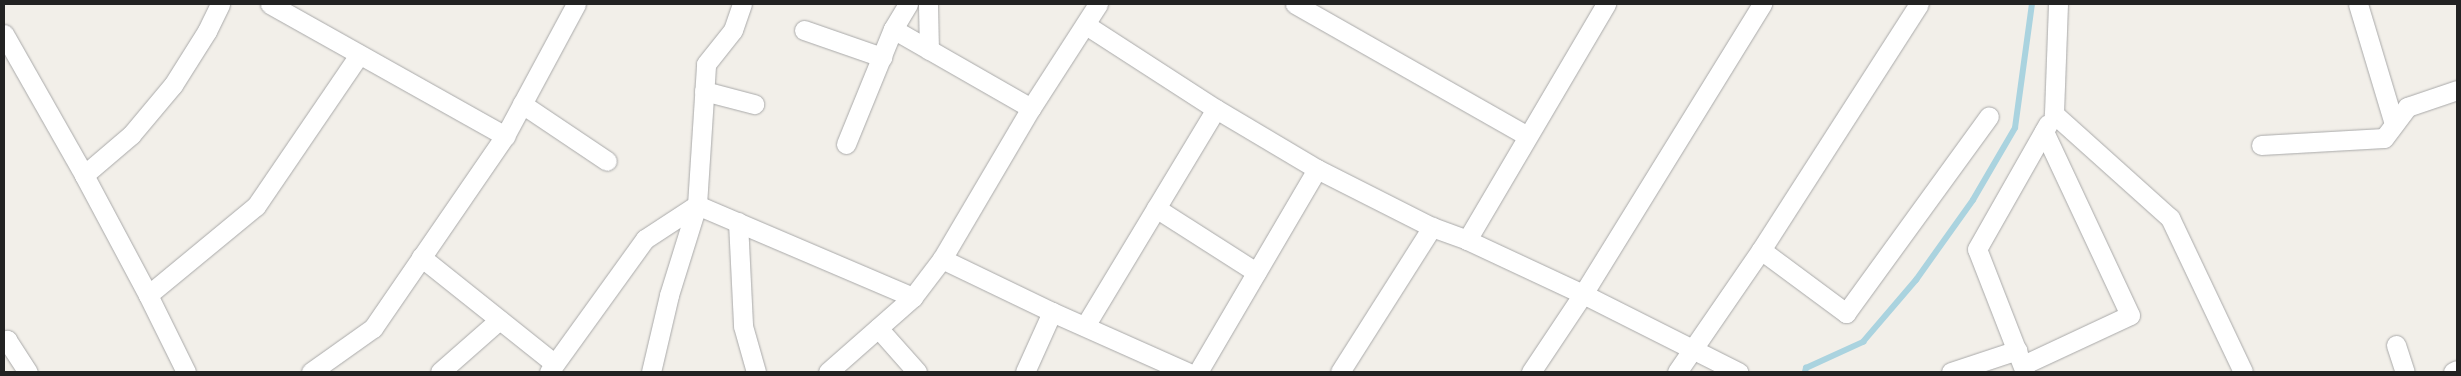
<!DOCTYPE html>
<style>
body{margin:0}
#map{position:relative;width:2461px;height:376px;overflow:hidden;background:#f2efe9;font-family:Cabin,sans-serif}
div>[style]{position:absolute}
.stream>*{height:5.5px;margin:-2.75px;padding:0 2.75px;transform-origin:2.75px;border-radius:2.75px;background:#aad3df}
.roads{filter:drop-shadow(0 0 1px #a9a9a9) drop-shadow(0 0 1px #a9a9a9)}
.minor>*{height:19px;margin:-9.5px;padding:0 9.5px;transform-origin:9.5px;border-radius:9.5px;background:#fff}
span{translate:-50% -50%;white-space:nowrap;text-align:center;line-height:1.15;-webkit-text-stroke:4px #fff;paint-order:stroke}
.frame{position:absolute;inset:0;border:5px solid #222;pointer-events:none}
</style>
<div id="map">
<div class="stream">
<div style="left:1805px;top:372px;width:4px;rotate:-76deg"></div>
<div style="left:1806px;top:368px;width:63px;rotate:-24.5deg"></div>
<div style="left:1863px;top:342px;width:82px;rotate:-49.5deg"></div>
<div style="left:1916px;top:280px;width:98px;rotate:-54.5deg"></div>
<div style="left:1973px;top:200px;width:83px;rotate:-59.7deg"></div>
<div style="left:2015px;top:128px;width:125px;rotate:-82.2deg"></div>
</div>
<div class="roads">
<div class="minor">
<div style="left:270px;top:4px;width:270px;rotate:29.3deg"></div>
<div style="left:928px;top:4px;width:46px;rotate:88.8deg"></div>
<div style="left:1295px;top:4px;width:267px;rotate:29.6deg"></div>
<div style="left:2058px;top:4px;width:110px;rotate:92.1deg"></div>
<div style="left:2054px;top:114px;width:156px;rotate:41.9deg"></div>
<div style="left:2170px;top:218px;width:170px;rotate:64.6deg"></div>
<div style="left:2358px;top:4px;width:125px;rotate:73.3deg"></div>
<div style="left:1086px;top:25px;width:155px;rotate:32.9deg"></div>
<div style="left:1216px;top:109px;width:117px;rotate:30.7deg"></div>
<div style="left:1317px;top:169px;width:129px;rotate:26.8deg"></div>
<div style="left:1432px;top:227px;width:37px;rotate:20deg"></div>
<div style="left:1467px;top:240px;width:128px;rotate:25deg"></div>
<div style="left:1583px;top:294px;width:174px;rotate:26.7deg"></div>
<div style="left:893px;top:29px;width:159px;rotate:29.8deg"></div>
<div style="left:804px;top:30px;width:83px;rotate:19.1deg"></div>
<div style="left:4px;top:34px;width:162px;rotate:60.4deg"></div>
<div style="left:84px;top:175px;width:136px;rotate:61.9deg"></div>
<div style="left:148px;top:295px;width:86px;rotate:63.7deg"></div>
<div style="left:704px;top:91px;width:52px;rotate:14.6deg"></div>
<div style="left:522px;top:104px;width:102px;rotate:33.8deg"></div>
<div style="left:846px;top:144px;width:124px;rotate:-67.8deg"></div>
<div style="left:893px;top:29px;width:29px;rotate:-59deg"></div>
<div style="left:2261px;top:145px;width:123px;rotate:-3.3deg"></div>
<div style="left:2384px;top:138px;width:39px;rotate:-53deg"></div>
<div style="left:2407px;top:107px;width:53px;rotate:-18.8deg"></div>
<div style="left:84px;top:175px;width:62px;rotate:-40.4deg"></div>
<div style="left:131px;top:135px;width:65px;rotate:-50deg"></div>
<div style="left:173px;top:85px;width:64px;rotate:-57.8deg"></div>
<div style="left:207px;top:31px;width:30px;rotate:-64deg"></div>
<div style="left:1156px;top:208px;width:119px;rotate:32.6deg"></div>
<div style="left:738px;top:222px;width:104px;rotate:87.2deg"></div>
<div style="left:743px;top:326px;width:48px;rotate:74.2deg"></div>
<div style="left:1467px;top:240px;width:274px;rotate:-59.5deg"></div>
<div style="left:1761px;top:250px;width:106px;rotate:36.5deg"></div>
<div style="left:1846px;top:313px;width:243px;rotate:-54deg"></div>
<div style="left:421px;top:257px;width:171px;rotate:38.6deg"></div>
<div style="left:942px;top:259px;width:122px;rotate:25.7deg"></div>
<div style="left:1052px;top:312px;width:148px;rotate:24deg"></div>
<div style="left:148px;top:295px;width:140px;rotate:-39.5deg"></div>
<div style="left:256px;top:206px;width:183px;rotate:-55.7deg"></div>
<div style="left:1085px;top:326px;width:253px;rotate:-58.9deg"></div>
<div style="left:878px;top:328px;width:59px;rotate:48.4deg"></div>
<div style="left:4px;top:342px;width:4px;rotate:-34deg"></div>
<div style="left:7px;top:340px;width:38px;rotate:57deg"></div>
<div style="left:2396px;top:345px;width:28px;rotate:72deg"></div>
<div style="left:2023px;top:365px;width:118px;rotate:-25deg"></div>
<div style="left:2130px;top:315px;width:203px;rotate:-115.1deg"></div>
<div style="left:311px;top:372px;width:76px;rotate:-35.4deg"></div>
<div style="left:373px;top:328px;width:233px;rotate:-55.5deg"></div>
<div style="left:505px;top:136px;width:150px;rotate:-61.7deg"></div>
<div style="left:440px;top:372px;width:79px;rotate:-41.4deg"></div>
<div style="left:549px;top:372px;width:164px;rotate:-54.2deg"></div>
<div style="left:645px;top:239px;width:62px;rotate:-33.2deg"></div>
<div style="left:697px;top:205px;width:235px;rotate:23.1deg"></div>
<div style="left:651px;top:372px;width:79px;rotate:-76.8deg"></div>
<div style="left:669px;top:295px;width:94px;rotate:-72.7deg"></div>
<div style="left:697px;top:205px;width:141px;rotate:-86.3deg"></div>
<div style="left:706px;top:64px;width:43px;rotate:-51.5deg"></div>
<div style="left:733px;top:30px;width:28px;rotate:-71deg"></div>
<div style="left:828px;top:372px;width:113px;rotate:-41.4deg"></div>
<div style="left:913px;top:297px;width:48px;rotate:-52.7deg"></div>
<div style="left:942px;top:259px;width:175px;rotate:-59.5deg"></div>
<div style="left:1031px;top:108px;width:124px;rotate:-57.2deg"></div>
<div style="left:1025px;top:372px;width:66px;rotate:-65.8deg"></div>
<div style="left:1198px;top:372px;width:235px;rotate:-59.6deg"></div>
<div style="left:1340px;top:372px;width:172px;rotate:-57.6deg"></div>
<div style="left:1531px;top:372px;width:94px;rotate:-56.3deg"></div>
<div style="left:1583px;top:294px;width:341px;rotate:-58.3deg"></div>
<div style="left:1677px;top:372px;width:148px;rotate:-55.5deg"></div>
<div style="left:1761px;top:250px;width:292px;rotate:-57.3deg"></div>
<div style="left:1951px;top:372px;width:70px;rotate:-18.4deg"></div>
<div style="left:2025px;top:372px;width:132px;rotate:-111.3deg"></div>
<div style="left:1977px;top:249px;width:144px;rotate:-60.4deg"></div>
<div style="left:2453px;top:372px;width:4px;rotate:-27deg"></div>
</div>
</div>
<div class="frame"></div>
</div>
